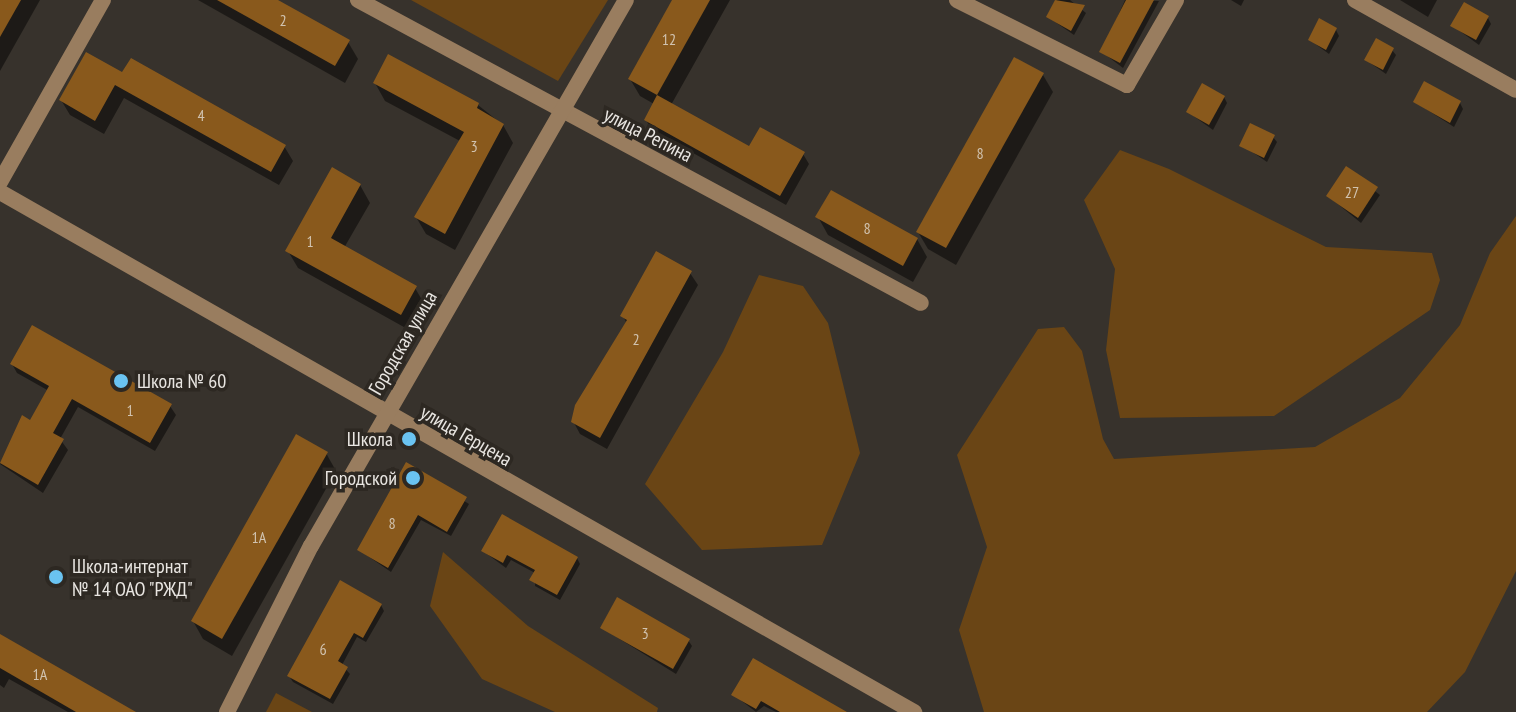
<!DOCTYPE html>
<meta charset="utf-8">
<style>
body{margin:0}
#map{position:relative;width:1516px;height:712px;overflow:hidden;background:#37322c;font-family:"PT Sans Narrow",sans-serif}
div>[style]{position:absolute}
.green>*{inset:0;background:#6a4515}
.shadow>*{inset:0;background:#0007}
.building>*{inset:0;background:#89591c}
.street>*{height:16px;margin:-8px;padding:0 8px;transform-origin:8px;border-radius:8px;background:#997d5f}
.dots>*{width:22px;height:22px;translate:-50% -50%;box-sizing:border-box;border:4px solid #2d2822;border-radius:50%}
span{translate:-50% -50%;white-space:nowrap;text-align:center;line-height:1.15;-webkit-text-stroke:7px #2d2822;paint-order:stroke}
.number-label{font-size:16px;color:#d1c3b0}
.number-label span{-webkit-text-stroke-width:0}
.street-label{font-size:20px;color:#e9e6e2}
.poi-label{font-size:20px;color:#e9e6e2}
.left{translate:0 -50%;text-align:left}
.right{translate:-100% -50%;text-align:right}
</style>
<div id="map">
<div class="green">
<div style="clip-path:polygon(411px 0,608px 0,558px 81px)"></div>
<div style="clip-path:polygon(1120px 150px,1169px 169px,1326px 247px,1432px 253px,1440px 280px,1430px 310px,1274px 416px,1120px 418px,1106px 350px,1115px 269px,1084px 200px)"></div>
<div style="clip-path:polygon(1516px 216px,1516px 571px,1465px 672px,1427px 712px,984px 712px,959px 630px,987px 547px,957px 455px,1038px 329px,1064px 327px,1082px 351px,1103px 439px,1114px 459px,1315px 447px,1400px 398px,1460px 325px,1490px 253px)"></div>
<div style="clip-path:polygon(759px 275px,803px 286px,828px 323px,860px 453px,822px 545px,702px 550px,645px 484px,723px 352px)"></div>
<div style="clip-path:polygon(443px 552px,528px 626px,658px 708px,657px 712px,555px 712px,482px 679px,430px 606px)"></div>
<div style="clip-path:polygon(276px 693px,312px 712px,266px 712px)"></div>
</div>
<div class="shadow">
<div style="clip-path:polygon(0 0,40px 0,0 71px)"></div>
<div style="clip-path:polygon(198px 0,274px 0,348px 42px,358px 59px,345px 83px)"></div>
<div style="clip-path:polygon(674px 0,730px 0,671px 105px,750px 149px,803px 154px,809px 164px,786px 205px,652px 130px,646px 120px,654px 104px,640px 96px,630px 79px)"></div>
<div style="clip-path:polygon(1057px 0,1070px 0,1086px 13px,1074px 35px,1048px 17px)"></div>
<div style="clip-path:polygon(1125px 0,1159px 1px,1123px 68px,1102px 52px)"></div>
<div style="clip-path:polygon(1231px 0,1244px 0,1241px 6px)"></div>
<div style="clip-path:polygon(1400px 0,1437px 0,1428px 17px)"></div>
<div style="clip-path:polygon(1488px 18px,1491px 24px,1479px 45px,1453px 26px)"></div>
<div style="clip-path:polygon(1336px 30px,1339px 36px,1329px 54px,1310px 40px)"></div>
<div style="clip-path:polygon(1392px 50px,1396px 55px,1386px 74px,1366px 60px)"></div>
<div style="clip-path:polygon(123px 75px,284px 146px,293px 161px,279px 185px,124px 98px,104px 134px,70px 115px,61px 100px)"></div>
<div style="clip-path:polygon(1043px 75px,1053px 92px,956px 265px,928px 249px,918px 232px)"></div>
<div style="clip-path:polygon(375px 83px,478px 105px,503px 125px,513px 143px,455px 250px,426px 234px,416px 217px,460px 141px,385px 101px)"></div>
<div style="clip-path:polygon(1224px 97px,1227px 103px,1213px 130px,1188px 112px)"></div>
<div style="clip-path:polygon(1415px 102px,1460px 103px,1463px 109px,1454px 127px)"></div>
<div style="clip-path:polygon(1273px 137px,1277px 142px,1267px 162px,1242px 145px)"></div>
<div style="clip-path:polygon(1347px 169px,1380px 195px,1361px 223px,1328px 196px)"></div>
<div style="clip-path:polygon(360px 185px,370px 203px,344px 248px,415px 288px,425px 305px,411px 331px,298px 268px,288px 251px)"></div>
<div style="clip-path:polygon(818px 217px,917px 239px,927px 257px,913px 282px,828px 235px)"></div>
<div style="clip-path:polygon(690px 273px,698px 285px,607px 449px,580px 434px,573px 421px,627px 324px,623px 316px)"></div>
<div style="clip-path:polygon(12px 364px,170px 406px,176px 415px,155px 451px,78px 407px,60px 439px,68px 450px,43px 493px,0 464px,23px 418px,31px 422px,49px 391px,17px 373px)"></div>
<div style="clip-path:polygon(326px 453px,336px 471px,232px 656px,203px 639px,193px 621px)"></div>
<div style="clip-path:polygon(407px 465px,469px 504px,451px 536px,421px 520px,391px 572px,359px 550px)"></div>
<div style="clip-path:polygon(483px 551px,577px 558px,580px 564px,560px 600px,535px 586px,535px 573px,511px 560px,506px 568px)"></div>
<div style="clip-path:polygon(381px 605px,384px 611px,366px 642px,357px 637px,342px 665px,350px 674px,333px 704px,293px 682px,289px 676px)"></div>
<div style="clip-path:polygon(602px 628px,688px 640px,692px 646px,676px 674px)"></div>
<div style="clip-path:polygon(0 637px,132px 712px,68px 712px,9px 679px,4px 688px,0 685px)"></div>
<div style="clip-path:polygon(734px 695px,832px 712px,776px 712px,764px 706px,756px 712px)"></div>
</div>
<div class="building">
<div style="clip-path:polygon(0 0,21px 0,0 37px)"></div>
<div style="clip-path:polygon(217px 0,278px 0,350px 40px,335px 66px)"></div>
<div style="clip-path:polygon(672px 0,710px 0,657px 95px,628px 79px)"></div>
<div style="clip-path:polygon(1055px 0,1085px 5px,1071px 31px,1046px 17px)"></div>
<div style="clip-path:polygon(1126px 0,1154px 0,1120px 63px,1099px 52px)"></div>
<div style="clip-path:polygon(1464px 2px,1489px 16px,1476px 40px,1450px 26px)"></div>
<div style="clip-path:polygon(1319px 18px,1337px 28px,1326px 50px,1308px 40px)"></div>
<div style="clip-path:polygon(1376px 38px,1394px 48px,1383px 70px,1364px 60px)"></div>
<div style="clip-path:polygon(86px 52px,122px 72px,131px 58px,286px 145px,271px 172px,115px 85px,95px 121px,59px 100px)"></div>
<div style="clip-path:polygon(388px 54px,479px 103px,477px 108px,504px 124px,445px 234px,414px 217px,464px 132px,373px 83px)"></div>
<div style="clip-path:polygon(1014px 57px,1044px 73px,946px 248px,916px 232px)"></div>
<div style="clip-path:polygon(1424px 81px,1461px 101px,1450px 123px,1413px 102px)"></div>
<div style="clip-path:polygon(1202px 83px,1225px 96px,1209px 125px,1186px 112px)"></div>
<div style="clip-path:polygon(657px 95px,749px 146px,760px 127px,805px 152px,780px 196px,644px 120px)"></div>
<div style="clip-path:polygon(1250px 123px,1275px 135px,1264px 158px,1239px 146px)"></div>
<div style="clip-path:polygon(1346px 166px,1378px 187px,1358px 218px,1326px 196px)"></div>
<div style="clip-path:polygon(332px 167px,361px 184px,331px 238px,417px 286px,401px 315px,285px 251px)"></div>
<div style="clip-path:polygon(831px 190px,918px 238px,903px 266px,815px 217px)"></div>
<div style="clip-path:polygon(656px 251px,692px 271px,600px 438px,571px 422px,575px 405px,627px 320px,620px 316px)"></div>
<div style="clip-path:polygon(32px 325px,172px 404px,150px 443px,72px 399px,53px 433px,64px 439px,38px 485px,0 463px,22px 415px,30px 420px,49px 386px,10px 364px)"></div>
<div style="clip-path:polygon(296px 434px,328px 452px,222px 639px,191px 621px)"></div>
<div style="clip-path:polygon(406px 462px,467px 497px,447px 532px,418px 515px,388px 568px,357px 550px)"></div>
<div style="clip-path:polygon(502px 514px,578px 557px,557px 595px,529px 580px,535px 570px,507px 555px,503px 563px,481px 551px)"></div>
<div style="clip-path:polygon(340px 580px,382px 604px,363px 638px,354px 633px,338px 661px,348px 667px,330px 699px,287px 676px)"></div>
<div style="clip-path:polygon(617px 597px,690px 639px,673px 669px,600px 628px)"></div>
<div style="clip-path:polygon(0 634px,136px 712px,76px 712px,0 668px)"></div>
<div style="clip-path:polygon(753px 658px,847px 712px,780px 712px,761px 701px,756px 709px,731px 695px)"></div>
</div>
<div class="street">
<div style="left:358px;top:0;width:639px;rotate:28.29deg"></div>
<div style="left:957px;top:0;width:190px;rotate:26.6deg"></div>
<div style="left:1127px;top:85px;width:98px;rotate:-60deg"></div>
<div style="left:1355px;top:0;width:184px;rotate:29.2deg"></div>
<div style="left:0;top:182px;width:209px;rotate:-60.5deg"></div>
<div style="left:0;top:192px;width:1052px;rotate:29.64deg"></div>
<div style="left:227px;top:712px;width:186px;rotate:-63.2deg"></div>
<div style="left:311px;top:546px;width:630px;rotate:-60.02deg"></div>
</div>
<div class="dots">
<div style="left:121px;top:381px;background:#6ac3f1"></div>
<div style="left:409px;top:439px;background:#6ac3f1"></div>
<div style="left:413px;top:478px;background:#6ac3f1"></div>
<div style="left:56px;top:577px;background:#6ac3f1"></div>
</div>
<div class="number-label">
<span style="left:283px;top:20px">2</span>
<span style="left:669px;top:39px">12</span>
<span style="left:201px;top:115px">4</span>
<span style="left:474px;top:146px">3</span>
<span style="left:980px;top:153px">8</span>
<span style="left:1352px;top:192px">27</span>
<span style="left:867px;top:228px">8</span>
<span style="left:310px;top:241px">1</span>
<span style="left:636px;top:339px">2</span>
<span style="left:130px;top:410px">1</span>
<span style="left:392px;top:523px">8</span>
<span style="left:259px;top:537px">1А</span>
<span style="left:645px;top:633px">3</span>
<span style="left:323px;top:649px">6</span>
<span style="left:40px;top:674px">1А</span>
</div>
<div class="street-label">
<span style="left:648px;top:135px;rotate:27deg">улица Репина</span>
<span style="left:403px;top:343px;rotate:-60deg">Городская улица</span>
<span style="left:466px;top:436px;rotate:30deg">улица Герцена</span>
</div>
<div class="poi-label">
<span class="left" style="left:137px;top:381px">Школа № 60</span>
<span class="right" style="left:393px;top:439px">Школа</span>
<span class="right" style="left:397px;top:478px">Городской</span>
<span class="left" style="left:72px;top:578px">Школа-интернат<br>№ 14 ОАО "РЖД"</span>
</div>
</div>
